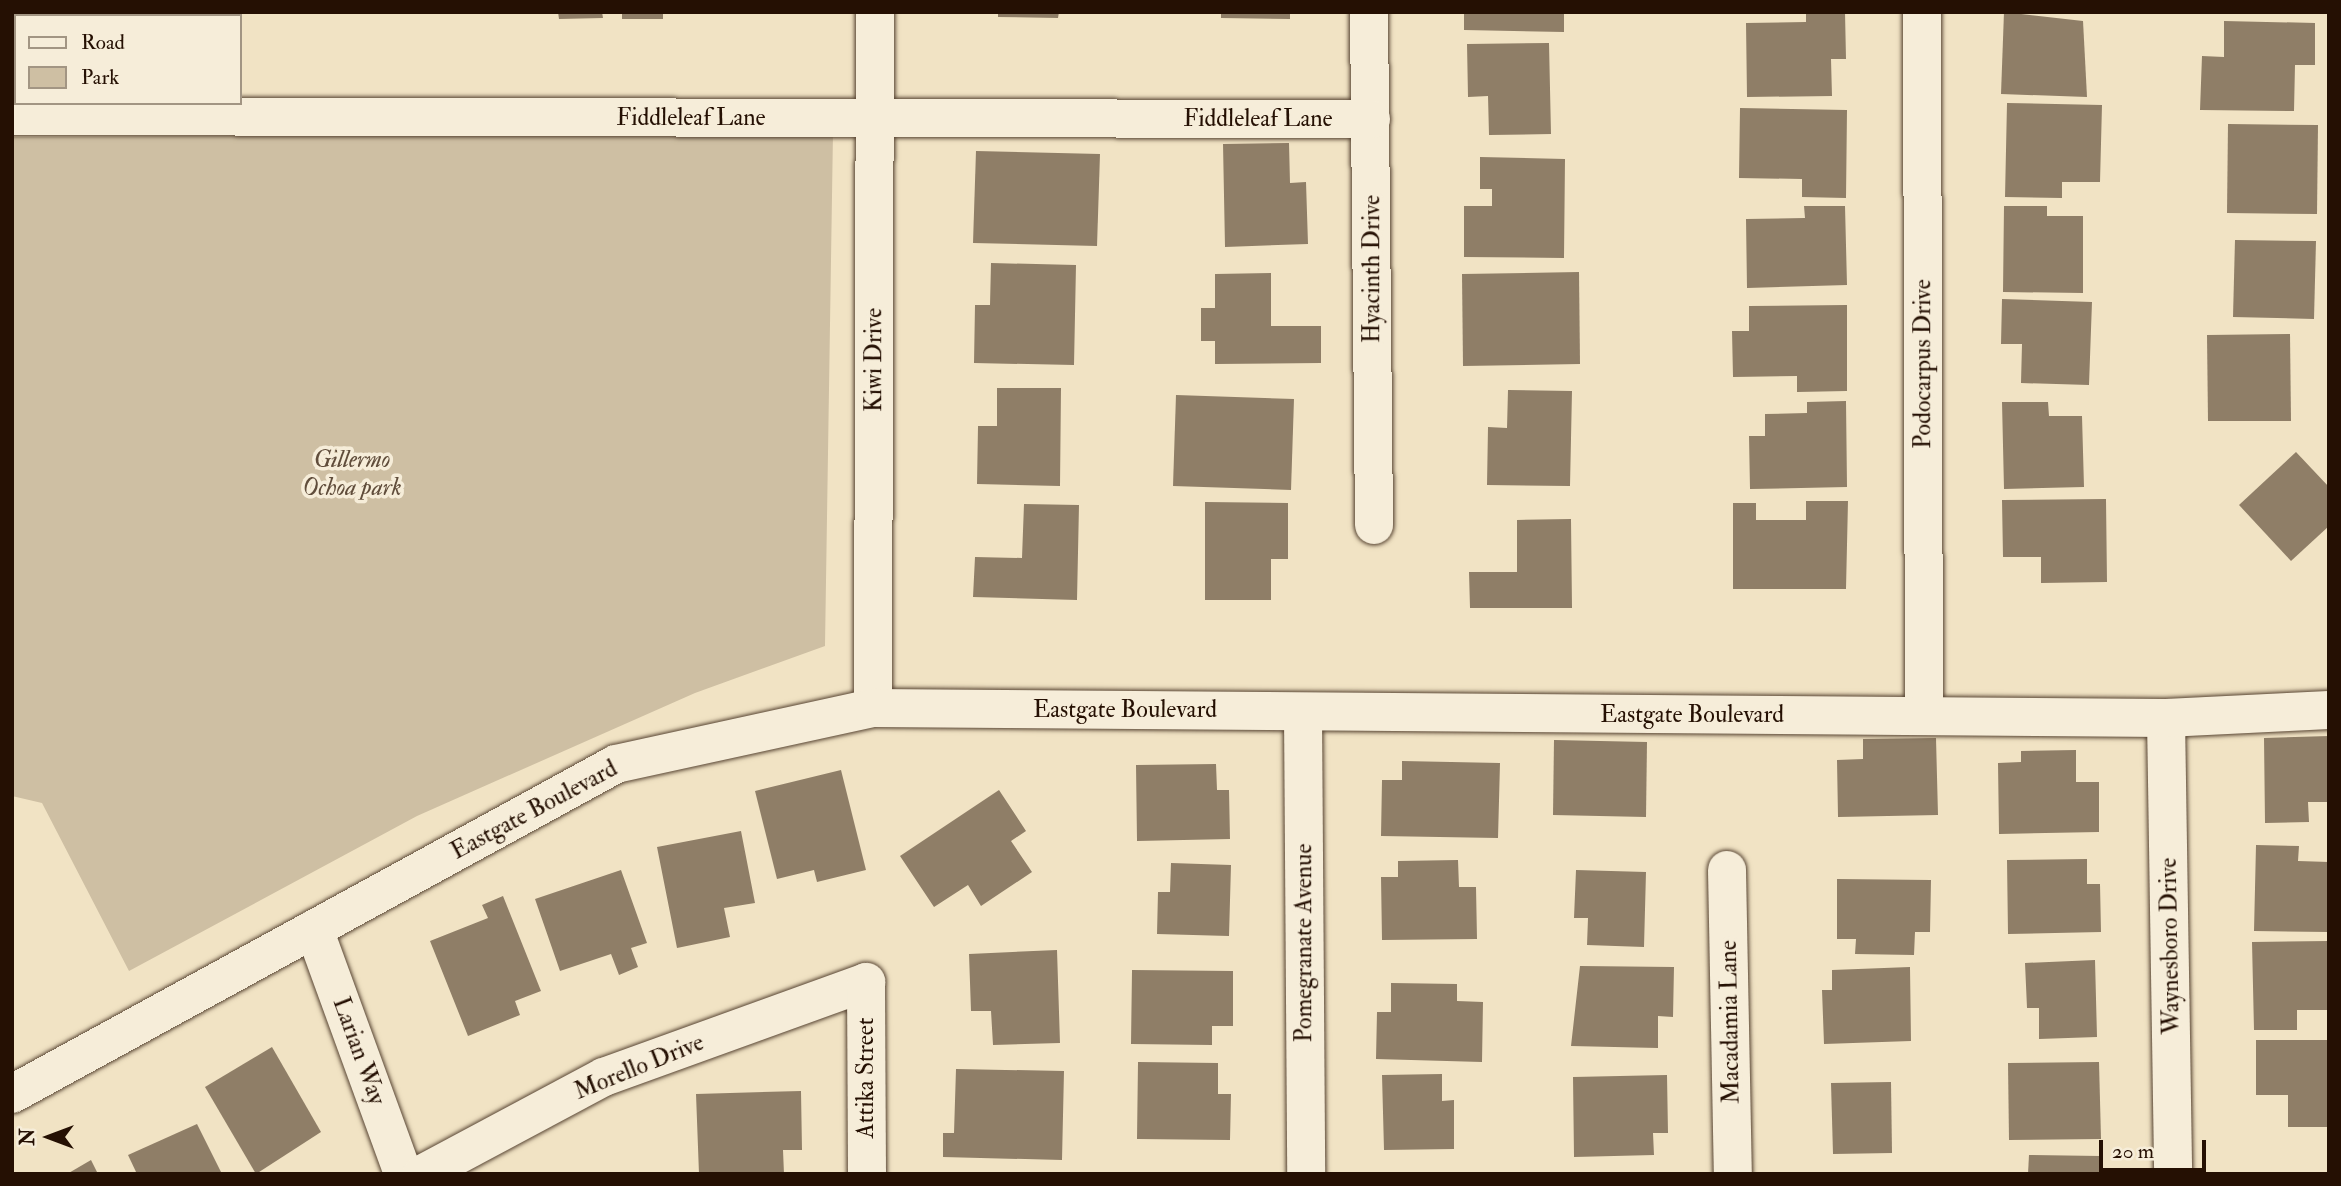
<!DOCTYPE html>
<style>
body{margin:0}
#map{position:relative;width:2341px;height:1186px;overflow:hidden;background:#f1e3c4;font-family:"IM FELL Double Pica",serif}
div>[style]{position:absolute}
.green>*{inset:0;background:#cebfa3}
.building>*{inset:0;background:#8f7e67}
.roads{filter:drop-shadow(0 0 2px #584533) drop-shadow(0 0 2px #584533)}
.minor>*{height:38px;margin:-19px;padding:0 19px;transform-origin:19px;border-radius:19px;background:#f6edd9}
span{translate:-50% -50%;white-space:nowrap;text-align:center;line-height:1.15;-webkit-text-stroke:7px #f6edd9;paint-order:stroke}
.street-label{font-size:24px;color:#251003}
.park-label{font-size:24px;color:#604d3b;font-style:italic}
.frame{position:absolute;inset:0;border:14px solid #251003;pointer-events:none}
.legend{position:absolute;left:14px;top:14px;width:228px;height:91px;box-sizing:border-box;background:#f6edd9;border:2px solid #a29583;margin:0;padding:9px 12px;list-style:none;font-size:21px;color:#251003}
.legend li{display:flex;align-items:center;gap:14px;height:35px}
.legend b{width:35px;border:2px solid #a29583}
.north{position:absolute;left:14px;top:1102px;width:70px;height:70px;-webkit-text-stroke:5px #f6edd9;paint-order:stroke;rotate:270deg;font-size:19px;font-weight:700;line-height:28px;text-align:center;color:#251003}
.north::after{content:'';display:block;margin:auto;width:24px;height:32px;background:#251003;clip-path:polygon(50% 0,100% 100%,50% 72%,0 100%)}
.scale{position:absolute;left:2099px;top:1140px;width:107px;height:32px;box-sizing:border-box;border:4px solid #251003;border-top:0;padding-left:9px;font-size:21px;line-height:24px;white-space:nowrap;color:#251003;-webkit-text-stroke:5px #f6edd9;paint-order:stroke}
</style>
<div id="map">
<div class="green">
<div style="clip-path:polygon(833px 132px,825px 646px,695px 693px,417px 816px,129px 971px,42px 803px,12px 796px,12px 137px)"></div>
</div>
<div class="building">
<div style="clip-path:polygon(164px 12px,206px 12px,206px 16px,164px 16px)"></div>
<div style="clip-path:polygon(558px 12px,602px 12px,603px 18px,559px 19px)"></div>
<div style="clip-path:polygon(622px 12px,663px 12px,663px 19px,622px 19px)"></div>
<div style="clip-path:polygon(998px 12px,1059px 12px,1058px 18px,998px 17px)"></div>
<div style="clip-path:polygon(1221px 12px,1290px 12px,1290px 19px,1221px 18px)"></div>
<div style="clip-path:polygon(1464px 12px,1564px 12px,1564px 32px,1464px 30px)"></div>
<div style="clip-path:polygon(1806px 12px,1845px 12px,1846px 59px,1831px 59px,1832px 96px,1747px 97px,1746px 23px,1806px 22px)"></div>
<div style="clip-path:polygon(2004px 12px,2083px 21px,2087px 97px,2001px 94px)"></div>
<div style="clip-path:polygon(2224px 21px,2315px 23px,2315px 65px,2295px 65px,2294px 111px,2200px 110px,2202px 56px,2224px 57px)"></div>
<div style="clip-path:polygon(1549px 43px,1551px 134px,1489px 135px,1488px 96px,1468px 97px,1467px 44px)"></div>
<div style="clip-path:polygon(2007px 103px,2102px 105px,2100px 182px,2062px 182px,2062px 198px,2005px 197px)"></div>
<div style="clip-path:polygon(1740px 108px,1847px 110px,1846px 198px,1802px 197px,1802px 179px,1739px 178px)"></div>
<div style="clip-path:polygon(2228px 124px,2318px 125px,2317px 214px,2227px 213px)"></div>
<div style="clip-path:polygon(1289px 143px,1290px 183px,1306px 182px,1308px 244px,1225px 247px,1223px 144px)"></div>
<div style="clip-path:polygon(976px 151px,1100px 154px,1097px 246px,973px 243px)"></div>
<div style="clip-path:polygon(1480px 157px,1565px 159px,1564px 258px,1464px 257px,1464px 206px,1492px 206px,1492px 189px,1480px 189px)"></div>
<div style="clip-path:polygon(1804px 206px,1845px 206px,1847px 285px,1747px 288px,1746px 219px,1805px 218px)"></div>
<div style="clip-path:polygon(2004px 206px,2047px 206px,2047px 216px,2083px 216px,2083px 293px,2003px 292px)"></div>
<div style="clip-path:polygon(2235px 240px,2316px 241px,2314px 319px,2233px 317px)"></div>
<div style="clip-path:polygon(991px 263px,1076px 265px,1074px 365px,974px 363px,975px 305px,990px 305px)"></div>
<div style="clip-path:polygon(1579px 272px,1580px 364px,1463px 366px,1462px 274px)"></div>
<div style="clip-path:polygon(1271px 273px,1271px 326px,1321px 326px,1321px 363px,1215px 364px,1215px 341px,1201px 341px,1201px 308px,1215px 308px,1215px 274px)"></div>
<div style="clip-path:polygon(2002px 299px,2092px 302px,2089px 385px,2021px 383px,2022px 344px,2001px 344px)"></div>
<div style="clip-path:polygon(1847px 305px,1847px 391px,1797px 392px,1797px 376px,1733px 377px,1732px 331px,1749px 331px,1749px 306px)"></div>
<div style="clip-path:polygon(2290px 334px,2291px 421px,2208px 421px,2207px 335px)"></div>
<div style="clip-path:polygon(997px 388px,1061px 388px,1060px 486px,977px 484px,978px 426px,997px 426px)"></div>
<div style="clip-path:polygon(1508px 390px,1572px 391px,1570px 486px,1487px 485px,1488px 427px,1507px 428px)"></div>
<div style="clip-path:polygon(1176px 395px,1294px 399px,1291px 490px,1173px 486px)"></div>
<div style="clip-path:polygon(1846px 401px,1847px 487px,1750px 489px,1749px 436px,1765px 436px,1765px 414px,1807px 413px,1807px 402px)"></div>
<div style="clip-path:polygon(2002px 402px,2048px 402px,2049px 416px,2082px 416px,2084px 487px,2004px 489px)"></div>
<div style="clip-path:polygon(2296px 452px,2329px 487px,2329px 526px,2291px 561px,2239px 505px)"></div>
<div style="clip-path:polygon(2106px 499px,2107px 582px,2041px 583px,2041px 557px,2003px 557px,2002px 500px)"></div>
<div style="clip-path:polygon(1806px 501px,1848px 501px,1846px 589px,1733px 589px,1733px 503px,1756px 503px,1756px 520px,1806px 520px)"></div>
<div style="clip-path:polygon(1205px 502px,1288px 503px,1288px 559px,1271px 559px,1271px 600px,1205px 600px)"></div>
<div style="clip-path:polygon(1024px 504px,1079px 505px,1077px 600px,973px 597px,975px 557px,1022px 558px)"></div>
<div style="clip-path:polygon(1571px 519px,1572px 608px,1470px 608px,1469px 572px,1517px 572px,1517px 520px)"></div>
<div style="clip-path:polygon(2329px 736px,2329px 802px,2308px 802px,2309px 822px,2265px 823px,2264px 738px)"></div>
<div style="clip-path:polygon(1936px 738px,1938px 815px,1838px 817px,1837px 760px,1863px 759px,1863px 739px)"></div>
<div style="clip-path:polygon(1554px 740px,1647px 742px,1646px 817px,1553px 815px)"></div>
<div style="clip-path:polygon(2076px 750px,2076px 782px,2099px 782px,2099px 832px,1999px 834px,1998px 763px,2021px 762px,2021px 751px)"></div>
<div style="clip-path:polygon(1402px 761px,1500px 763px,1498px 838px,1381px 836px,1382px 780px,1402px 780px)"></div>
<div style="clip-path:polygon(1216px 764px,1217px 790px,1229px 790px,1230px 839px,1137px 841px,1136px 765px)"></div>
<div style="clip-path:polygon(841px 770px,866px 870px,817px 882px,814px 870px,777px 879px,755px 791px)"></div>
<div style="clip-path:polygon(999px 790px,1026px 831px,1011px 841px,1032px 872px,981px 906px,968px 885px,934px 907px,900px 856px)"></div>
<div style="clip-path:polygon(741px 831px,755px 903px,724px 908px,730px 937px,677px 948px,657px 847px)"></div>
<div style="clip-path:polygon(2256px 845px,2299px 846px,2298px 861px,2329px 862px,2329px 932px,2254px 931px)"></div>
<div style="clip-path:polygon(2087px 859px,2087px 884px,2100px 884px,2101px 932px,2008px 934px,2007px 860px)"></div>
<div style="clip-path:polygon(1458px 860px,1459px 887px,1476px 887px,1477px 939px,1382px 940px,1381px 877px,1398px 877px,1398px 861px)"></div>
<div style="clip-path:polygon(1171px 863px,1231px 865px,1229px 936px,1157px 934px,1158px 892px,1170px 892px)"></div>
<div style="clip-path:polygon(621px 870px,647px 943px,631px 948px,638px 967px,619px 975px,611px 954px,560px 971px,535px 899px)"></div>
<div style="clip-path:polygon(1576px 870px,1646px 872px,1644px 947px,1587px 945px,1588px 918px,1574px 918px)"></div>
<div style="clip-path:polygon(1837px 879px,1931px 880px,1930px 932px,1915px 932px,1914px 955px,1855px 954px,1856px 939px,1837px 939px)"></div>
<div style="clip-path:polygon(503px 896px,541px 991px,515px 1001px,520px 1015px,468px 1036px,430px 941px,488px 918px,482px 905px)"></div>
<div style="clip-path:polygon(2329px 941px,2329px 1010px,2297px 1010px,2297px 1030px,2254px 1030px,2252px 942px)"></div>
<div style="clip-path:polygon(1057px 950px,1060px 1043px,993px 1045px,991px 1011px,971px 1011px,969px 954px)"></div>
<div style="clip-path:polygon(2095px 960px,2097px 1037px,2039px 1039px,2039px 1008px,2027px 1008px,2025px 963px)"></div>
<div style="clip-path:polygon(1580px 966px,1674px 967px,1673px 1017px,1658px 1016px,1658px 1048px,1571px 1046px)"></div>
<div style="clip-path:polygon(1910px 967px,1911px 1041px,1824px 1044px,1822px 990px,1832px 990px,1832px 970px)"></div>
<div style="clip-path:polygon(1132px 970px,1233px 971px,1233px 1026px,1212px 1026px,1212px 1045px,1131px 1044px)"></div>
<div style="clip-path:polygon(1391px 983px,1457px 984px,1457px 1001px,1483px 1002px,1482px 1062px,1376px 1059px,1377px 1012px,1391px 1012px)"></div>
<div style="clip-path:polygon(2256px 1040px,2329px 1040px,2329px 1127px,2288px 1127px,2288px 1095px,2256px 1095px)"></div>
<div style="clip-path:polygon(272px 1047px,321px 1132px,256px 1174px,205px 1087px)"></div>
<div style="clip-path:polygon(1138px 1062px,1218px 1063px,1218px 1094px,1231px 1094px,1230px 1140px,1137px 1139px)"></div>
<div style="clip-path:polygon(2099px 1062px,2101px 1139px,2009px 1140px,2008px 1063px)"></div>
<div style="clip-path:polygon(956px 1069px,1064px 1071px,1062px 1160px,943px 1157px,943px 1133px,954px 1133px)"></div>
<div style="clip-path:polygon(1442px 1074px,1442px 1101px,1454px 1100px,1454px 1149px,1384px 1150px,1382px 1075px)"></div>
<div style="clip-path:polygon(1667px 1075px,1668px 1133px,1653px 1133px,1654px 1155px,1574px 1157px,1573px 1077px)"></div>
<div style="clip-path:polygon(1891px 1082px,1892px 1153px,1833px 1154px,1831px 1083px)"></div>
<div style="clip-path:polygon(801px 1091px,802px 1150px,783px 1150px,784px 1174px,699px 1174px,696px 1094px)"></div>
<div style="clip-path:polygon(197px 1124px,222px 1174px,137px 1174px,128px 1155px)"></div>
<div style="clip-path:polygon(2029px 1155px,2100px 1156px,2100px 1174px,2028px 1174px)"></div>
<div style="clip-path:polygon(91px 1160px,98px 1174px,67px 1174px)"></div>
</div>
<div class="roads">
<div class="minor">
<div style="left:1369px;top:12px;width:513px;rotate:89.44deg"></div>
<div style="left:1922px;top:12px;width:704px;rotate:89.84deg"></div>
<div style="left:12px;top:116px;width:1359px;rotate:0.13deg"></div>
<div style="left:873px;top:708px;width:696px;rotate:-89.84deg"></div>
<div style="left:1303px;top:712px;width:462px;rotate:89.6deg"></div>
<div style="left:2166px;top:718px;width:456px;rotate:89.1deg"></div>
<div style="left:1727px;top:870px;width:304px;rotate:88.9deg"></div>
<div style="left:314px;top:929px;width:261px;rotate:70deg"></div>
<div style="left:12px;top:1094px;width:688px;rotate:-28.65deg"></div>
<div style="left:616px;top:764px;width:263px;rotate:-12.3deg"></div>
<div style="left:873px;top:708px;width:1293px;rotate:0.44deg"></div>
<div style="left:2166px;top:718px;width:163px;rotate:-2.8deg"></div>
<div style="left:422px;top:1174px;width:206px;rotate:-28.1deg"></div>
<div style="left:604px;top:1077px;width:279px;rotate:-19.9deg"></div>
<div style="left:866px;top:982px;width:192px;rotate:89.7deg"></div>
</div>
</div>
<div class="street-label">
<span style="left:691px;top:118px">Fiddleleaf Lane</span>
<span style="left:1258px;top:119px">Fiddleleaf Lane</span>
<span style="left:1372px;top:269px;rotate:-90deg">Hyacinth Drive</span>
<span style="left:874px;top:360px;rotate:-90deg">Kiwi Drive</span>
<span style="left:1923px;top:364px;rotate:-90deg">Podocarpus Drive</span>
<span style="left:1125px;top:710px">Eastgate Boulevard</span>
<span style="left:1692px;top:715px">Eastgate Boulevard</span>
<span style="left:534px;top:810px;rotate:-28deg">Eastgate Boulevard</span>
<span style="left:1304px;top:943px;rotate:-90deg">Pomegranate Avenue</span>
<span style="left:2170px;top:946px;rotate:-91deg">Waynesboro Drive</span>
<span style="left:1730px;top:1022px;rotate:-91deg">Macadamia Lane</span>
<span style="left:359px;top:1051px;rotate:70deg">Larian Way</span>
<span style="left:639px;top:1067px;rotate:-22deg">Morello Drive</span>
<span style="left:866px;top:1078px;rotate:-90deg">Attika Street</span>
</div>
<div class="park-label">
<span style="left:352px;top:474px">Gillermo<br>Ochoa park</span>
</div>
<div class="frame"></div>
<ul class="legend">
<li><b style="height:9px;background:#f6edd9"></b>Road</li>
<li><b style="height:19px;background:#cebfa3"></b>Park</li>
</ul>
<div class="north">N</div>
<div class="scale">20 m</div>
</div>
